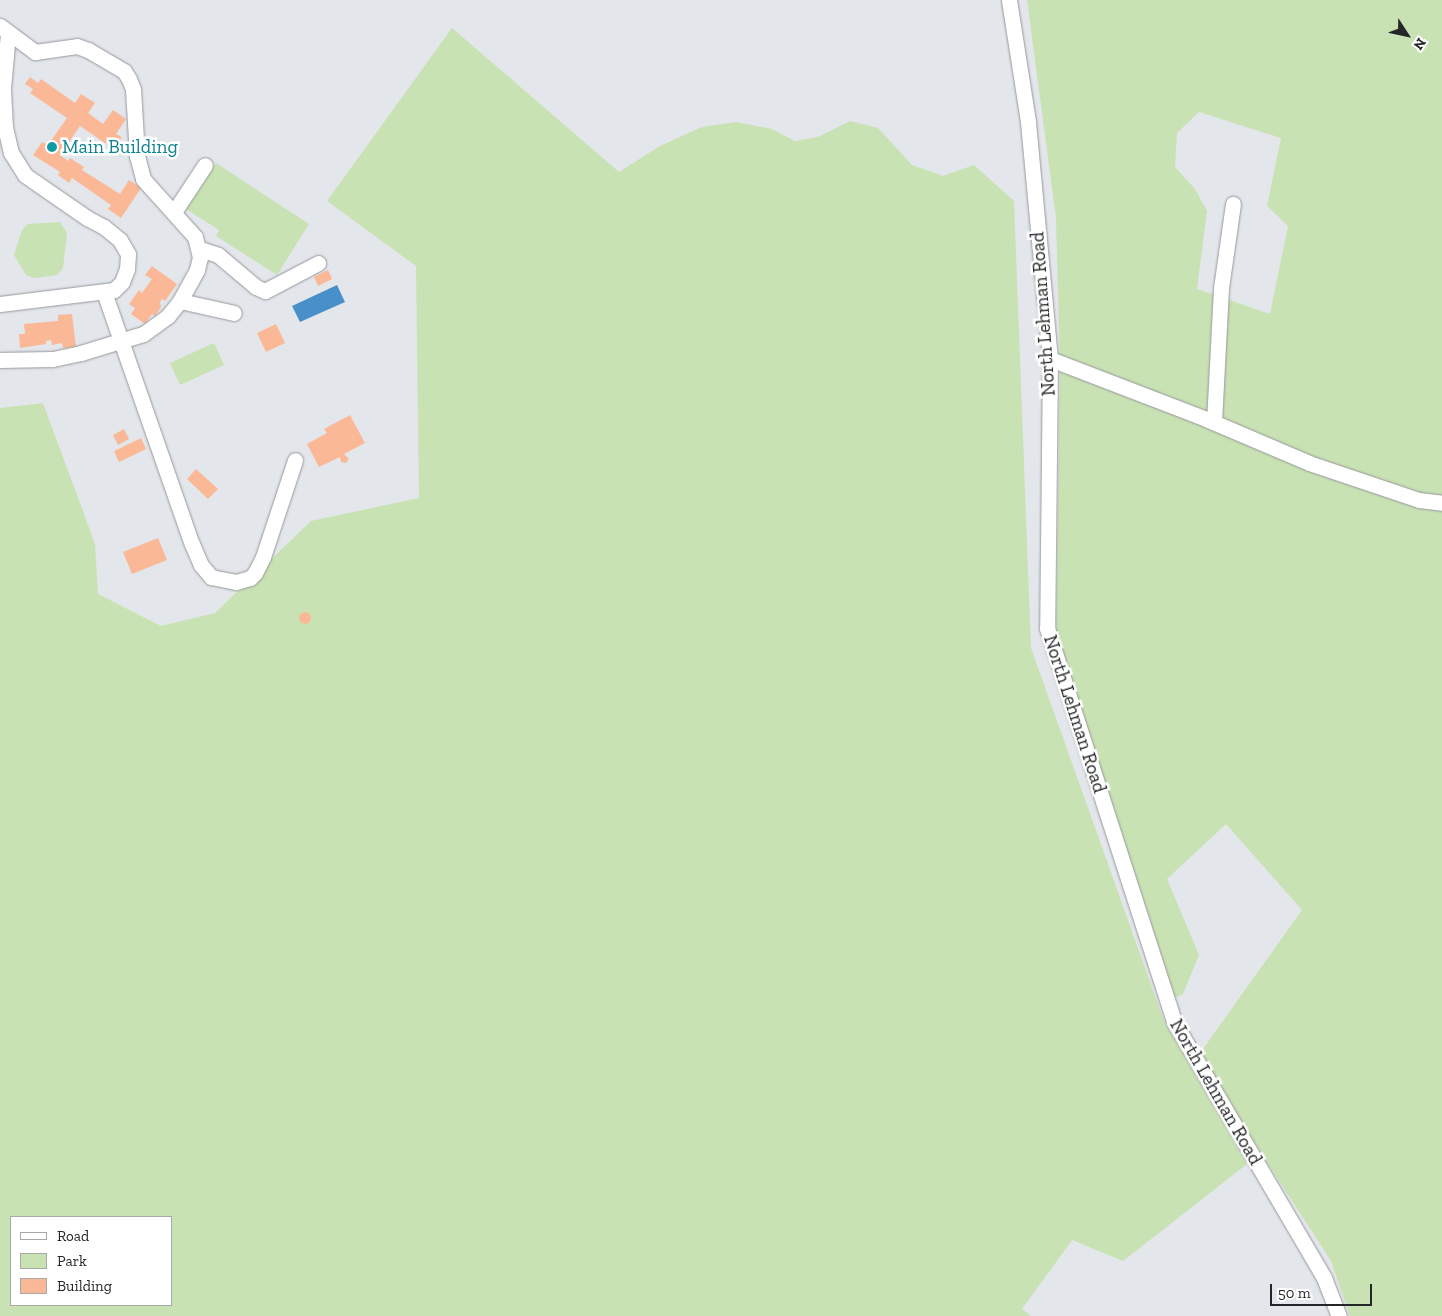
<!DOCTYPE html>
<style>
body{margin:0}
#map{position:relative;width:1442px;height:1316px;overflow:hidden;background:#e3e6eb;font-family:"Zilla Slab",serif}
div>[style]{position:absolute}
.green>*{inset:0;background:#c9e2b3}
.water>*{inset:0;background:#4990ca}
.building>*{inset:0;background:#fbb896}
.round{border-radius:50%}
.roads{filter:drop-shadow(0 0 1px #96989d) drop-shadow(0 0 1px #96989d)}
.minor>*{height:15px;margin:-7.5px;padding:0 7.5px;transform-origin:7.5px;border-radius:7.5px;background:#fff}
.dots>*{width:14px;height:14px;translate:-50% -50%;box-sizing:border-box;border:2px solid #fff;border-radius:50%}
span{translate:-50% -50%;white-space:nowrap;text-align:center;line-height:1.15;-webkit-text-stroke:5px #fff;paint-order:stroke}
.culture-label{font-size:19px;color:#0d838f}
.left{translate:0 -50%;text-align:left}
.street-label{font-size:19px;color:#252628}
.legend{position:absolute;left:10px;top:1216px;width:162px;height:90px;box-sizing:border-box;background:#fff;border:1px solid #a8a8a9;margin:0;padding:6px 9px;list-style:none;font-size:15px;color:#252628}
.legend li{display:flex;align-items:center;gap:10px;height:25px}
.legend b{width:25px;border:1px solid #a8a8a9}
.north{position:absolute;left:1382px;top:10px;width:50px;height:50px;-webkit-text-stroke:4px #fff;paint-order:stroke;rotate:125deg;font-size:14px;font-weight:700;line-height:20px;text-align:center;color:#252628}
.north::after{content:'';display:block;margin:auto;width:18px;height:22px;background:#252628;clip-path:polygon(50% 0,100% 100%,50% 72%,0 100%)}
.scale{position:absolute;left:1270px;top:1284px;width:102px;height:22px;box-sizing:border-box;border:2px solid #252628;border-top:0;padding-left:6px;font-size:15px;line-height:18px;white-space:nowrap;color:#252628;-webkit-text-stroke:4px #fff;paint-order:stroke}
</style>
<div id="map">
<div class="green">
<div style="clip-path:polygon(evenodd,1027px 0,1442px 0,1442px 1316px,1350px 1316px,1331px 1261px,1198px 1056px,1302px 910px,1226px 824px,1167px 879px,1199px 955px,1183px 994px,1171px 1000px,1056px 643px,1060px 369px,1056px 218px,1027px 0,1199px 112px,1281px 138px,1267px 206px,1288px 226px,1270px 314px,1197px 289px,1207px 211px,1195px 189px,1175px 167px,1177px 133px,1199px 112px)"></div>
<div style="clip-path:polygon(evenodd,452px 28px,619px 172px,660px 146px,702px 127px,736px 122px,772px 129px,795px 141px,818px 137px,850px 121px,878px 128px,912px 165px,943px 176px,974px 165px,1014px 201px,1031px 648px,1164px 1021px,1247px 1164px,1123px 1261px,1072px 1240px,1022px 1309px,1031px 1316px,0 1316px,0 408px,43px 403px,95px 544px,98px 594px,161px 626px,215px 613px,311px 521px,419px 498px,416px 266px,327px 201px,452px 28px,11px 1217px,171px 1217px,171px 1305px,11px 1305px,11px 1217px)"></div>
<div style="clip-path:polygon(216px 163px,309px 224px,277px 275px,216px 236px,219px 230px,186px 209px)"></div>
<div style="clip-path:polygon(60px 222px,67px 233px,63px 268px,57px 275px,34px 278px,26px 275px,14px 255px,22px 230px,28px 224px)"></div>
<div style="clip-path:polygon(214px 343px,224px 365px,180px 385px,170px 363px)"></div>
</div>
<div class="water">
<div style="clip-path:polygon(337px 285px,345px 302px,300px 322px,292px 306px)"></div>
</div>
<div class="building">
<div style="clip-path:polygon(30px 77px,38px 83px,41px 79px,75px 103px,81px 94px,95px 103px,88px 113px,103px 124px,113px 110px,126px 119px,116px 134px,122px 137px,114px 149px,80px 126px,60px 155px,68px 161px,70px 158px,84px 167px,82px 170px,120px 194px,129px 180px,141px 188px,121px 218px,108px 209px,111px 205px,72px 178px,69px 183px,58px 175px,60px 172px,33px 155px,42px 142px,48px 145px,67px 118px,30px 93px,33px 89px,25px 84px)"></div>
<div style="clip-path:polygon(152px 266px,177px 284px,165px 301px,162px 299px,160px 302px,161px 307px,155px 316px,152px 314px,145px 324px,131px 314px,135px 308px,129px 304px,139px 290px,142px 293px,152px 279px,145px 275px)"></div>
<div style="clip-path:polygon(328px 270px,332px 279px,318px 286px,314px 277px)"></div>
<div style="clip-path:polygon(72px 314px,76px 347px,63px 348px,62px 343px,52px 345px,51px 340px,46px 341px,46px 344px,20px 348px,19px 334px,25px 334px,24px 324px,58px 321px,58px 315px)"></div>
<div style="clip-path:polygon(276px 324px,285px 343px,266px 352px,257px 333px)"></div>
<div style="clip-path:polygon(350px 415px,365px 443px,344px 454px,349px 459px,346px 463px,341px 462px,340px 457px,319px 467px,307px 444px,327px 433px,324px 429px)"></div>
<div style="clip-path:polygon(124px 429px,129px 439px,118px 445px,113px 435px)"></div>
<div style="clip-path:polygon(141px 438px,146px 449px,119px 462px,114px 451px)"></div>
<div style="clip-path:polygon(196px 469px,218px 489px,208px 499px,187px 479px)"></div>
<div style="clip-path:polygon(158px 538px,167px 560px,132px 574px,123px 552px)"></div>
<div class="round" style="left:299px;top:612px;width:12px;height:12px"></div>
</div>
<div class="roads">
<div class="minor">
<div style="left:1009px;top:0;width:123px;rotate:81.1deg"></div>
<div style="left:1028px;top:122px;width:238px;rotate:84.7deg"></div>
<div style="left:1050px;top:359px;width:269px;rotate:90.6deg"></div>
<div style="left:1047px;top:628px;width:414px;rotate:72.1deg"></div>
<div style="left:1174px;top:1022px;width:297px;rotate:59.6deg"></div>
<div style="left:1324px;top:1278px;width:41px;rotate:68.5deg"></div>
<div style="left:0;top:26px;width:44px;rotate:36.6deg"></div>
<div style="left:35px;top:52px;width:42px;rotate:-8.1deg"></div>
<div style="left:77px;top:46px;width:12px;rotate:20deg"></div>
<div style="left:88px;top:50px;width:42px;rotate:30.3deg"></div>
<div style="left:124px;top:71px;width:9px;rotate:58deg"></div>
<div style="left:129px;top:79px;width:11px;rotate:68deg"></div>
<div style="left:133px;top:89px;width:67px;rotate:86.6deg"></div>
<div style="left:137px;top:156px;width:24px;rotate:75deg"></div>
<div style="left:143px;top:179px;width:78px;rotate:48.1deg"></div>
<div style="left:195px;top:237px;width:21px;rotate:76deg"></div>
<div style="left:200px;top:257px;width:13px;rotate:103deg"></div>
<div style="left:197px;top:270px;width:35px;rotate:119deg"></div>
<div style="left:180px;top:301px;width:19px;rotate:129deg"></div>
<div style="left:168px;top:316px;width:31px;rotate:144deg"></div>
<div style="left:143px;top:334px;width:65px;rotate:163deg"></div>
<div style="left:81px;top:353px;width:30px;rotate:168deg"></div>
<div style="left:52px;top:359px;width:52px;rotate:178.9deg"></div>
<div style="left:174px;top:212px;width:56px;rotate:-56.6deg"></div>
<div style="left:200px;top:249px;width:19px;rotate:18deg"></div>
<div style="left:218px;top:255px;width:50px;rotate:40.1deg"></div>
<div style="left:256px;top:287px;width:10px;rotate:24deg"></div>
<div style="left:265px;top:291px;width:60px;rotate:-27.8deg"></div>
<div style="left:104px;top:292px;width:267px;rotate:70.8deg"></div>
<div style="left:192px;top:544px;width:23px;rotate:67deg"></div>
<div style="left:201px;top:565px;width:16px;rotate:50deg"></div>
<div style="left:211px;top:577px;width:25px;rotate:11deg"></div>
<div style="left:236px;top:582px;width:15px;rotate:-16deg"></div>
<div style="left:250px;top:578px;width:7px;rotate:-45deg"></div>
<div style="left:255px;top:573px;width:18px;rotate:-63deg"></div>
<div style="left:263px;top:557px;width:102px;rotate:-71.7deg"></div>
<div style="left:180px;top:301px;width:55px;rotate:12.5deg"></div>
<div style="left:0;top:304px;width:115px;rotate:-7deg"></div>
<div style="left:114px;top:290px;width:11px;rotate:-45deg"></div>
<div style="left:122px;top:282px;width:14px;rotate:-69deg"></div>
<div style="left:127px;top:269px;width:15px;rotate:-86deg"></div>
<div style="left:128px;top:254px;width:16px;rotate:-120deg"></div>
<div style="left:120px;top:240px;width:21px;rotate:-141deg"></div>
<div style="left:104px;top:227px;width:19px;rotate:-152deg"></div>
<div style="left:87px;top:218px;width:75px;rotate:-145.3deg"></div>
<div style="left:25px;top:175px;width:26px;rotate:-122deg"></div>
<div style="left:11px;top:153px;width:27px;rotate:-103deg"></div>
<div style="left:5px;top:127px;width:39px;rotate:-93deg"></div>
<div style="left:3px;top:88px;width:55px;rotate:-84.8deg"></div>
<div style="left:1050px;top:359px;width:167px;rotate:21deg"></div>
<div style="left:1206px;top:419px;width:112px;rotate:23.1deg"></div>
<div style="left:1309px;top:463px;width:116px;rotate:18.6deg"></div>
<div style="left:1419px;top:500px;width:23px;rotate:7deg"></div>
<div style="left:1214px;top:422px;width:134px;rotate:-87deg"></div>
<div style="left:1221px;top:288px;width:85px;rotate:-81.9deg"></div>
</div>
</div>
<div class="dots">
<div style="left:52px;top:147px;background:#0f9aa8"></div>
</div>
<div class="culture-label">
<span class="left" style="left:62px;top:147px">Main Building</span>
</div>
<div class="street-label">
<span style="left:1043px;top:314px;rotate:-94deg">North Lehman Road</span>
<span style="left:1075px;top:714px;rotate:72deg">North Lehman Road</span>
<span style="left:1216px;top:1092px;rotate:60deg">North Lehman Road</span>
</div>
<ul class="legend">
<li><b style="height:6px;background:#fff"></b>Road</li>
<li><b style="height:14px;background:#c9e2b3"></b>Park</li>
<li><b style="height:14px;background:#fbb896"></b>Building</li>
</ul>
<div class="north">N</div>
<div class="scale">50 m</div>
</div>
